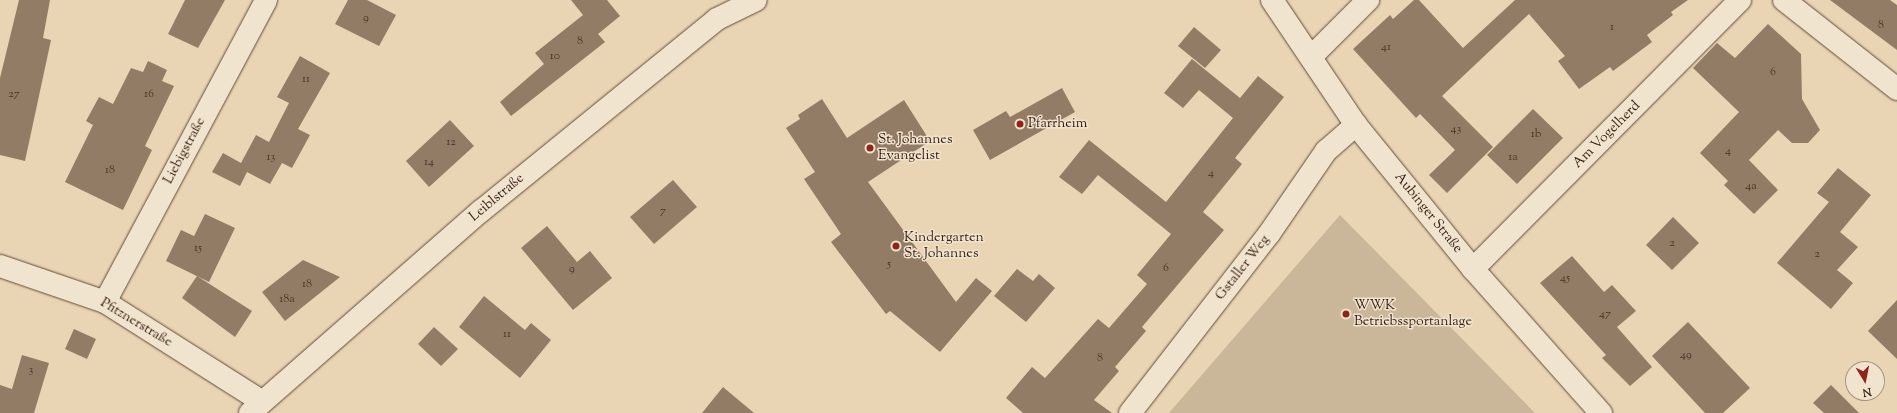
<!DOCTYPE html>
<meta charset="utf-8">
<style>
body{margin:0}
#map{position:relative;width:1897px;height:413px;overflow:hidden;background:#e9d5b3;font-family:"Sorts Mill Goudy",serif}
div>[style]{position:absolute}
.green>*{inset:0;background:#cab698}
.building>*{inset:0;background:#937c66}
.roads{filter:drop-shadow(0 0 1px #624a3b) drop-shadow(0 0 1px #624a3b)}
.minor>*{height:22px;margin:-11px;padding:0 11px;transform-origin:11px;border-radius:11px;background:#f1e4ce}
.tertiary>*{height:22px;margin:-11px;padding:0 11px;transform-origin:11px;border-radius:11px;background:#f1e4ce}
.dots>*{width:11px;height:11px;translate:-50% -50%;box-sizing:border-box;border:2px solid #f1e4ce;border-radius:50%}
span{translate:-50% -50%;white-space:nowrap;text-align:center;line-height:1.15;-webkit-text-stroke:3px #f1e4ce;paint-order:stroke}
.number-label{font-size:12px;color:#4c3428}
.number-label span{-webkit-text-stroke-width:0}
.poi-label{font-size:14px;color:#351c13}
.left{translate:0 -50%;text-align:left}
.street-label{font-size:14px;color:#351c13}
.north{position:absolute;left:1845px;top:361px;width:40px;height:40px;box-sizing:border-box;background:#f1e4ce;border:1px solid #a69483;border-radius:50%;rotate:170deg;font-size:11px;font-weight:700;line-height:16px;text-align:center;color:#351c13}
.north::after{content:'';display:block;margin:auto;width:14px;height:18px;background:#8f2418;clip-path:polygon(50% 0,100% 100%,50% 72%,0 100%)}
</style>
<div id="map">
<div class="green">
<div style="clip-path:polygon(1340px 215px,1535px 413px,1169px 413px)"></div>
</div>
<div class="building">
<div style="clip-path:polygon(19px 0,50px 0,43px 38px,51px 40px,25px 161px,0 155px,0 78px)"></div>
<div style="clip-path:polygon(185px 0,225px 0,198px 48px,168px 34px)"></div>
<div style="clip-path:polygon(348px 0,367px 0,396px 15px,379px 46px,335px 24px)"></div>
<div style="clip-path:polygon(571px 0,607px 0,620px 16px,598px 34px,605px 42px,511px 116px,500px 102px,544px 64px,535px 53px,583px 15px)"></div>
<div style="clip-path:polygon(1414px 0,1419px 0,1463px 48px,1515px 0,1688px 0,1671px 12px,1673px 15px,1647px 35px,1652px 42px,1613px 71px,1610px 67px,1579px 89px,1558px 61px,1565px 56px,1529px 14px,1442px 96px,1493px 147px,1447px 193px,1429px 175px,1455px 150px,1420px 114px,1416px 118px,1353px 49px,1390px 15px,1393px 19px)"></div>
<div style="clip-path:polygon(1830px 0,1890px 0,1897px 5px,1897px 50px)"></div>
<div style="clip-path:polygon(1768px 24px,1801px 54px,1802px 99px,1820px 130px,1808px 143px,1792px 143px,1778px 130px,1749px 160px,1778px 190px,1754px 214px,1724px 185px,1728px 181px,1700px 153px,1739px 112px,1693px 68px,1717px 43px,1735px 58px)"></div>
<div style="clip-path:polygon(1194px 27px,1221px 50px,1205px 68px,1178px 46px)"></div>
<div style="clip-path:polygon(300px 56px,330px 73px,298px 129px,310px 135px,292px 168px,282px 163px,270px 184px,247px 172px,240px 186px,212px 172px,223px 153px,241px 163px,256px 135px,269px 142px,289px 103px,277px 97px)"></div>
<div style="clip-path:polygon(1192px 59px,1240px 98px,1258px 76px,1284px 97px,1235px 158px,1242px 164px,1203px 212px,1224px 230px,1142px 327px,1146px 331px,1115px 367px,1119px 371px,1094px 400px,1112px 413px,1023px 413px,1006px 398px,1032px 367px,1045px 378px,1098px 319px,1109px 328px,1147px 284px,1137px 275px,1171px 234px,1098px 175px,1082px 194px,1059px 177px,1089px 140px,1166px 202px,1233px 118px,1199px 90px,1183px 108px,1164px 93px)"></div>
<div style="clip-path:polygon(148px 61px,167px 70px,162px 81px,174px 86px,145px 146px,152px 150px,123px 210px,65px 182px,93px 125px,86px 121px,99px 97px,113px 104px,131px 68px,143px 72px)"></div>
<div style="clip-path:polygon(1062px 88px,1075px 112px,990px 160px,973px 130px,1006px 111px,1010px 117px)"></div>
<div style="clip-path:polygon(822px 99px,847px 138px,904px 100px,930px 141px,868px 182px,956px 302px,976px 278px,992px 291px,940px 352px,890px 311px,886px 314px,831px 242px,841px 234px,804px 179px,815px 172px,786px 128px,800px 119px,798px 115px)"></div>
<div style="clip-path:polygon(1533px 109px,1563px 138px,1517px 184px,1487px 155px)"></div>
<div style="clip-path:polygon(450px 120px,474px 146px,429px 187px,406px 161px)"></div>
<div style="clip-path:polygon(1838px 168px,1871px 195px,1840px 232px,1858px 247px,1837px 270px,1853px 283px,1831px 309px,1777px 263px,1829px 202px,1817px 193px)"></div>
<div style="clip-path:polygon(673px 180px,697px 207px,654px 244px,630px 217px)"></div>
<div style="clip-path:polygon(205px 214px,235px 228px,209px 282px,166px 261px,181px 230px,194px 236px)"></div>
<div style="clip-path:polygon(1673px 217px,1699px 243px,1672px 270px,1646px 245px)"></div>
<div style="clip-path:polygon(547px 226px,577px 262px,590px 251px,612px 278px,573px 310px,521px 248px)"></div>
<div style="clip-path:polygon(1572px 256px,1604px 292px,1612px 285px,1636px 311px,1617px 327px,1652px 367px,1630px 386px,1602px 358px,1606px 355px,1540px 283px)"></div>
<div style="clip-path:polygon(303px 260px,340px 277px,285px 321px,262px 292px)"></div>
<div style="clip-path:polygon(1017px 269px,1033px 281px,1039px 274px,1055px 288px,1026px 322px,994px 296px)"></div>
<div style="clip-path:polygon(197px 276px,252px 311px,235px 337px,182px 298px)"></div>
<div style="clip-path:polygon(484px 296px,525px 330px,531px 323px,551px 340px,520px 378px,459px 327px)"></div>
<div style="clip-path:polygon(1897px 300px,1897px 359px,1868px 331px)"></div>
<div style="clip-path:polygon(1688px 322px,1750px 388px,1723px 413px,1705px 413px,1652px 356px)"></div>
<div style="clip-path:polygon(434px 327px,458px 349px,441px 366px,418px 344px)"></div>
<div style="clip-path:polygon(74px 329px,96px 339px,87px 359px,65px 349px)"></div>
<div style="clip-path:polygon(22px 355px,49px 363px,34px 413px,0 413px,0 385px,12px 389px)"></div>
<div style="clip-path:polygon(1831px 385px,1859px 413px,1824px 413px,1813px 403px)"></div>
<div style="clip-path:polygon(723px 387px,754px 413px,702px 413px)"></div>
</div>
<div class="roads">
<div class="minor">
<div style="left:1784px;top:0;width:144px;rotate:38.2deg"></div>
<div style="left:1311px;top:57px;width:81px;rotate:-45deg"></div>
<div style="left:0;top:266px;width:111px;rotate:18.9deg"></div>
<div style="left:105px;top:302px;width:185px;rotate:32.4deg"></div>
<div style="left:1473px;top:269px;width:379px;rotate:-45.2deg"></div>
<div style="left:105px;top:302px;width:342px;rotate:-61.9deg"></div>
<div style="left:250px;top:413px;width:307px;rotate:-41.2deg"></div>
<div style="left:481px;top:211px;width:304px;rotate:-39.1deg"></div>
<div style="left:717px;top:19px;width:43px;rotate:-26deg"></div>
<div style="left:1130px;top:413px;width:227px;rotate:-52.2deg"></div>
<div style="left:1269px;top:234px;width:101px;rotate:-55.5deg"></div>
<div style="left:1326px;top:151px;width:40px;rotate:-41deg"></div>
</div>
<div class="tertiary">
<div style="left:1272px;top:0;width:151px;rotate:56.1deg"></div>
<div style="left:1356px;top:125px;width:186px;rotate:50.9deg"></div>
<div style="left:1473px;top:269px;width:193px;rotate:48.4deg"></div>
</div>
</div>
<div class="dots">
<div style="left:1020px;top:124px;background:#8f2418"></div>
<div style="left:870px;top:148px;background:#8f2418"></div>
<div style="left:896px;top:246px;background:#8f2418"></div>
<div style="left:1346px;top:314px;background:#8f2418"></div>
</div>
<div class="number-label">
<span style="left:366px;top:19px">9</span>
<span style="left:1881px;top:26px">8</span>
<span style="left:1612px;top:28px">1</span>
<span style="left:580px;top:42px">8</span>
<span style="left:1386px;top:48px">41</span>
<span style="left:555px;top:57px">10</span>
<span style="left:1773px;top:73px">6</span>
<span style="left:306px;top:80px">11</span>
<span style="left:14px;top:95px">27</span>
<span style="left:149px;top:95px">16</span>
<span style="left:1456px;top:130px">43</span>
<span style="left:1536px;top:135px">1b</span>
<span style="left:451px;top:143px">12</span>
<span style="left:1728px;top:152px">4</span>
<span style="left:271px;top:158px">13</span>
<span style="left:1513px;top:158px">1a</span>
<span style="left:429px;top:163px">14</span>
<span style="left:110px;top:171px">18</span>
<span style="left:1211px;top:174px">4</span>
<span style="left:1751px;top:187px">4a</span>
<span style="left:663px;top:212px">7</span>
<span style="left:1672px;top:244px">2</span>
<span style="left:198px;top:249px">15</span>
<span style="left:1817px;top:255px">2</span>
<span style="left:889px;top:265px">5</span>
<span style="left:1166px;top:269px">6</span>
<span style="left:572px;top:270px">9</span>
<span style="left:1565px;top:279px">45</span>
<span style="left:307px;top:285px">18</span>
<span style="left:287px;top:300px">18a</span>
<span style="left:1605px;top:315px">47</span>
<span style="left:507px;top:335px">11</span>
<span style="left:1686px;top:356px">49</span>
<span style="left:1100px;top:359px">8</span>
<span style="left:31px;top:371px">3</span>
</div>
<div class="poi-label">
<span class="left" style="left:1028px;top:124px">Pfarrheim</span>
<span class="left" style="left:878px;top:148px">St. Johannes<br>Evangelist</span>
<span class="left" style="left:904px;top:246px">Kindergarten<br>St. Johannes</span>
<span class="left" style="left:1354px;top:314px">WWK<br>Betriebssportanlage</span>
</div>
<div class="street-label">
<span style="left:1607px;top:135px;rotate:-45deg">Am Vogelherd</span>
<span style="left:185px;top:151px;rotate:-62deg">Liebigstraße</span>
<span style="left:497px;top:198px;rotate:-40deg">Leiblstraße</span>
<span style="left:1428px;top:213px;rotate:51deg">Aubinger Straße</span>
<span style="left:1243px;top:268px;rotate:-52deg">Gstaller Weg</span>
<span style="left:136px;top:323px;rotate:31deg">Pfitznerstraße</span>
</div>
<div class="north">N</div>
</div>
